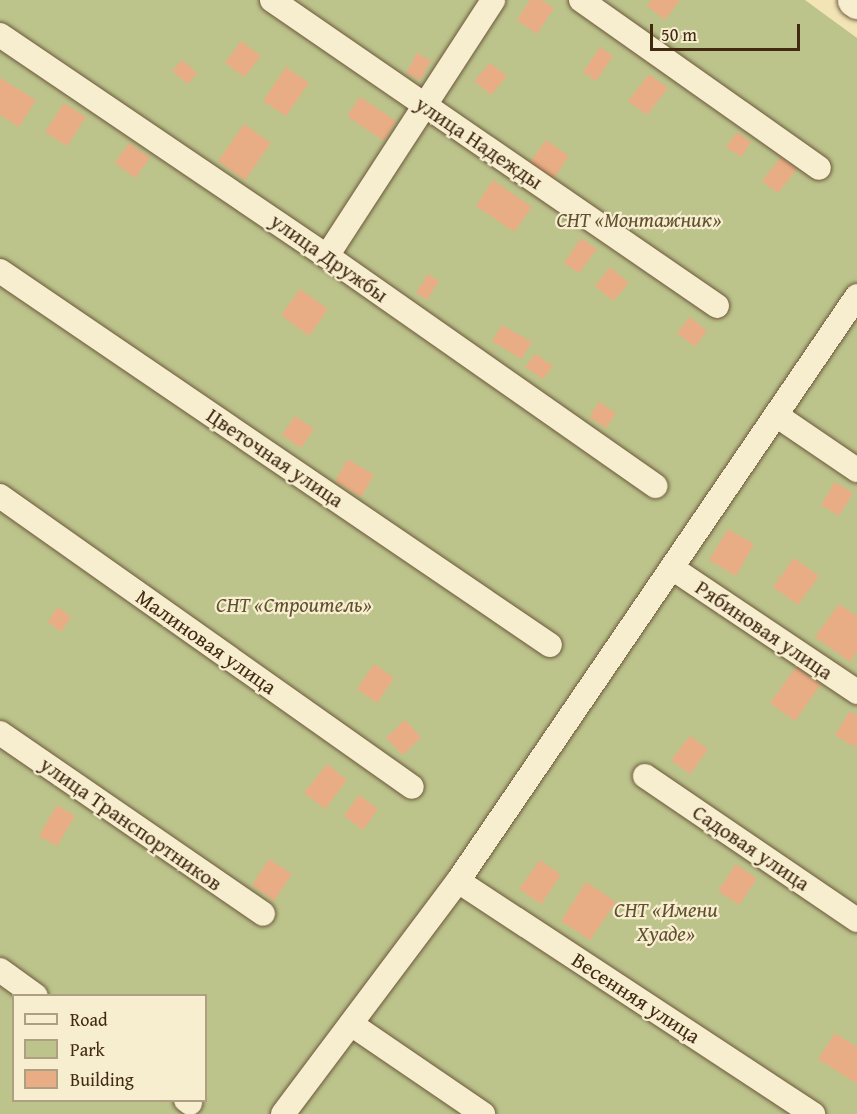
<!DOCTYPE html>
<meta charset="utf-8">
<style>
body{margin:0}
#map{position:relative;width:857px;height:1114px;overflow:hidden;background:#f2e4b5;font-family:"Gentium Book Plus",serif}
div>[style]{position:absolute}
.green>*{inset:0;background:#bcc48c}
.building>*{inset:0;background:#e8ad84}
.roads{filter:drop-shadow(0 0 2px #6d583b) drop-shadow(0 0 2px #6d583b)}
.street>*{height:24px;margin:-12px;padding:0 12px;transform-origin:12px;border-radius:12px;background:#f7edcf}
.secondary>*{height:33px;margin:-16.5px;padding:0 16.5px;transform-origin:16.5px;border-radius:16.5px;background:#f7edcf}
span{translate:-50% -50%;white-space:nowrap;text-align:center;line-height:1.15;-webkit-text-stroke:4.5px #f7edcf;paint-order:stroke}
.street-label{font-size:21px;color:#412912}
.park-label{font-size:21px;color:#605030;font-style:italic}
.legend{position:absolute;left:12px;top:994px;width:195px;height:108px;box-sizing:border-box;background:#f7edcf;border:2px solid #ae9f83;margin:0;padding:8px 10px;list-style:none;font-size:18px;color:#412912}
.legend li{display:flex;align-items:center;gap:12px;height:30px}
.legend b{width:30px;border:2px solid #ae9f83}
.scale{position:absolute;left:650px;top:24px;width:150px;height:27px;box-sizing:border-box;border:3px solid #412912;border-top:0;padding-left:8px;font-size:18px;line-height:21px;white-space:nowrap;color:#412912;-webkit-text-stroke:4px #f7edcf;paint-order:stroke}
</style>
<div id="map">
<div class="green">
<div style="clip-path:polygon(evenodd,0 0,805px 0,857px 38px,857px 1114px,0 1114px,0 0,14px 996px,206px 996px,206px 1100px,14px 1100px,14px 996px)"></div>
</div>
<div class="building">
<div style="clip-path:polygon(530px 0,542px 0,554px 8px,537px 34px,517px 20px)"></div>
<div style="clip-path:polygon(651px 0,680px 0,665px 20px,647px 6px)"></div>
<div style="clip-path:polygon(241px 41px,261px 56px,244px 77px,225px 63px)"></div>
<div style="clip-path:polygon(600px 47px,613px 56px,596px 81px,583px 72px)"></div>
<div style="clip-path:polygon(417px 53px,431px 61px,420px 80px,406px 73px)"></div>
<div style="clip-path:polygon(182px 60px,197px 73px,188px 84px,172px 71px)"></div>
<div style="clip-path:polygon(490px 63px,507px 76px,491px 95px,474px 81px)"></div>
<div style="clip-path:polygon(286px 67px,309px 83px,286px 116px,263px 101px)"></div>
<div style="clip-path:polygon(649px 74px,668px 88px,647px 115px,628px 101px)"></div>
<div style="clip-path:polygon(0 78px,36px 100px,19px 127px,0 115px)"></div>
<div style="clip-path:polygon(360px 97px,396px 121px,384px 141px,347px 116px)"></div>
<div style="clip-path:polygon(64px 103px,86px 117px,67px 146px,45px 132px)"></div>
<div style="clip-path:polygon(244px 124px,271px 143px,245px 180px,218px 161px)"></div>
<div style="clip-path:polygon(737px 132px,751px 142px,741px 157px,726px 147px)"></div>
<div style="clip-path:polygon(546px 140px,569px 156px,550px 184px,526px 168px)"></div>
<div style="clip-path:polygon(129px 143px,150px 158px,135px 178px,115px 163px)"></div>
<div style="clip-path:polygon(781px 157px,797px 169px,778px 193px,762px 181px)"></div>
<div style="clip-path:polygon(493px 180px,532px 207px,514px 232px,476px 206px)"></div>
<div style="clip-path:polygon(581px 238px,597px 249px,579px 273px,564px 263px)"></div>
<div style="clip-path:polygon(610px 267px,629px 283px,613px 301px,595px 286px)"></div>
<div style="clip-path:polygon(428px 274px,439px 281px,427px 300px,416px 293px)"></div>
<div style="clip-path:polygon(300px 289px,328px 309px,309px 336px,281px 315px)"></div>
<div style="clip-path:polygon(690px 317px,707px 331px,695px 347px,677px 333px)"></div>
<div style="clip-path:polygon(502px 325px,532px 342px,521px 359px,492px 341px)"></div>
<div style="clip-path:polygon(535px 354px,553px 366px,543px 379px,525px 367px)"></div>
<div style="clip-path:polygon(599px 402px,616px 413px,606px 428px,589px 417px)"></div>
<div style="clip-path:polygon(295px 416px,314px 429px,301px 448px,282px 435px)"></div>
<div style="clip-path:polygon(348px 459px,374px 475px,361px 497px,335px 481px)"></div>
<div style="clip-path:polygon(835px 482px,853px 493px,839px 516px,821px 505px)"></div>
<div style="clip-path:polygon(728px 529px,754px 544px,736px 576px,709px 560px)"></div>
<div style="clip-path:polygon(794px 558px,819px 576px,798px 605px,773px 587px)"></div>
<div style="clip-path:polygon(839px 604px,857px 616px,857px 651px,850px 662px,815px 637px)"></div>
<div style="clip-path:polygon(58px 607px,71px 617px,61px 632px,48px 622px)"></div>
<div style="clip-path:polygon(374px 664px,394px 678px,377px 703px,357px 689px)"></div>
<div style="clip-path:polygon(796px 667px,821px 684px,795px 721px,770px 703px)"></div>
<div style="clip-path:polygon(850px 711px,857px 716px,857px 743px,854px 747px,835px 735px)"></div>
<div style="clip-path:polygon(405px 720px,421px 737px,403px 755px,386px 738px)"></div>
<div style="clip-path:polygon(690px 736px,708px 749px,690px 774px,671px 760px)"></div>
<div style="clip-path:polygon(327px 764px,347px 780px,325px 809px,304px 793px)"></div>
<div style="clip-path:polygon(359px 795px,378px 809px,363px 830px,344px 816px)"></div>
<div style="clip-path:polygon(57px 805px,75px 816px,57px 846px,39px 836px)"></div>
<div style="clip-path:polygon(269px 859px,292px 874px,274px 901px,252px 885px)"></div>
<div style="clip-path:polygon(540px 860px,561px 875px,541px 904px,519px 889px)"></div>
<div style="clip-path:polygon(736px 864px,757px 879px,739px 905px,718px 891px)"></div>
<div style="clip-path:polygon(586px 882px,616px 902px,590px 940px,561px 921px)"></div>
<div style="clip-path:polygon(835px 1033px,857px 1047px,857px 1084px,818px 1059px)"></div>
</div>
<div class="roads">
<div class="street">
<div style="left:272px;top:0;width:540px;rotate:34.51deg"></div>
<div style="left:581px;top:0;width:291px;rotate:35.2deg"></div>
<div style="left:0;top:35px;width:395px;rotate:34.1deg"></div>
<div style="left:327px;top:256px;width:401px;rotate:35deg"></div>
<div style="left:327px;top:256px;width:305px;rotate:-57deg"></div>
<div style="left:0;top:271px;width:665px;rotate:34.22deg"></div>
<div style="left:776px;top:415px;width:98px;rotate:34.2deg"></div>
<div style="left:0;top:496px;width:504px;rotate:35.23deg"></div>
<div style="left:672px;top:568px;width:223px;rotate:33.8deg"></div>
<div style="left:0;top:733px;width:319px;rotate:34.5deg"></div>
<div style="left:645px;top:776px;width:256px;rotate:34.2deg"></div>
<div style="left:458px;top:881px;width:425px;rotate:33.3deg"></div>
<div style="left:0;top:970px;width:44px;rotate:35.8deg"></div>
<div style="left:351px;top:1024px;width:160px;rotate:34.3deg"></div>
<div style="left:186px;top:1100px;width:5px;rotate:37deg"></div>
<div style="left:283px;top:1114px;width:291px;rotate:-53.1deg"></div>
<div style="left:458px;top:881px;width:708px;rotate:-55.7deg"></div>
</div>
<div class="secondary">
<div style="left:854px;top:0;width:4px;rotate:34deg"></div>
</div>
</div>
<div class="street-label">
<span style="left:479px;top:143px;rotate:34deg">улица Надежды</span>
<span style="left:329px;top:258px;rotate:35deg">улица Дружбы</span>
<span style="left:275px;top:458px;rotate:34deg">Цветочная улица</span>
<span style="left:764px;top:630px;rotate:34deg">Рябиновая улица</span>
<span style="left:206px;top:642px;rotate:35deg">Малиновая улица</span>
<span style="left:131px;top:824px;rotate:35deg">улица Транспортников</span>
<span style="left:751px;top:848px;rotate:34deg">Садовая улица</span>
<span style="left:636px;top:998px;rotate:33deg">Весенняя улица</span>
</div>
<div class="park-label">
<span style="left:639px;top:220px">СНТ «Монтажник»</span>
<span style="left:294px;top:605px">СНТ «Строитель»</span>
<span style="left:666px;top:922px">СНТ «Имени<br>Хуаде»</span>
</div>
<ul class="legend">
<li><b style="height:8px;background:#f7edcf"></b>Road</li>
<li><b style="height:16px;background:#bcc48c"></b>Park</li>
<li><b style="height:16px;background:#e8ad84"></b>Building</li>
</ul>
<div class="scale">50 m</div>
</div>
